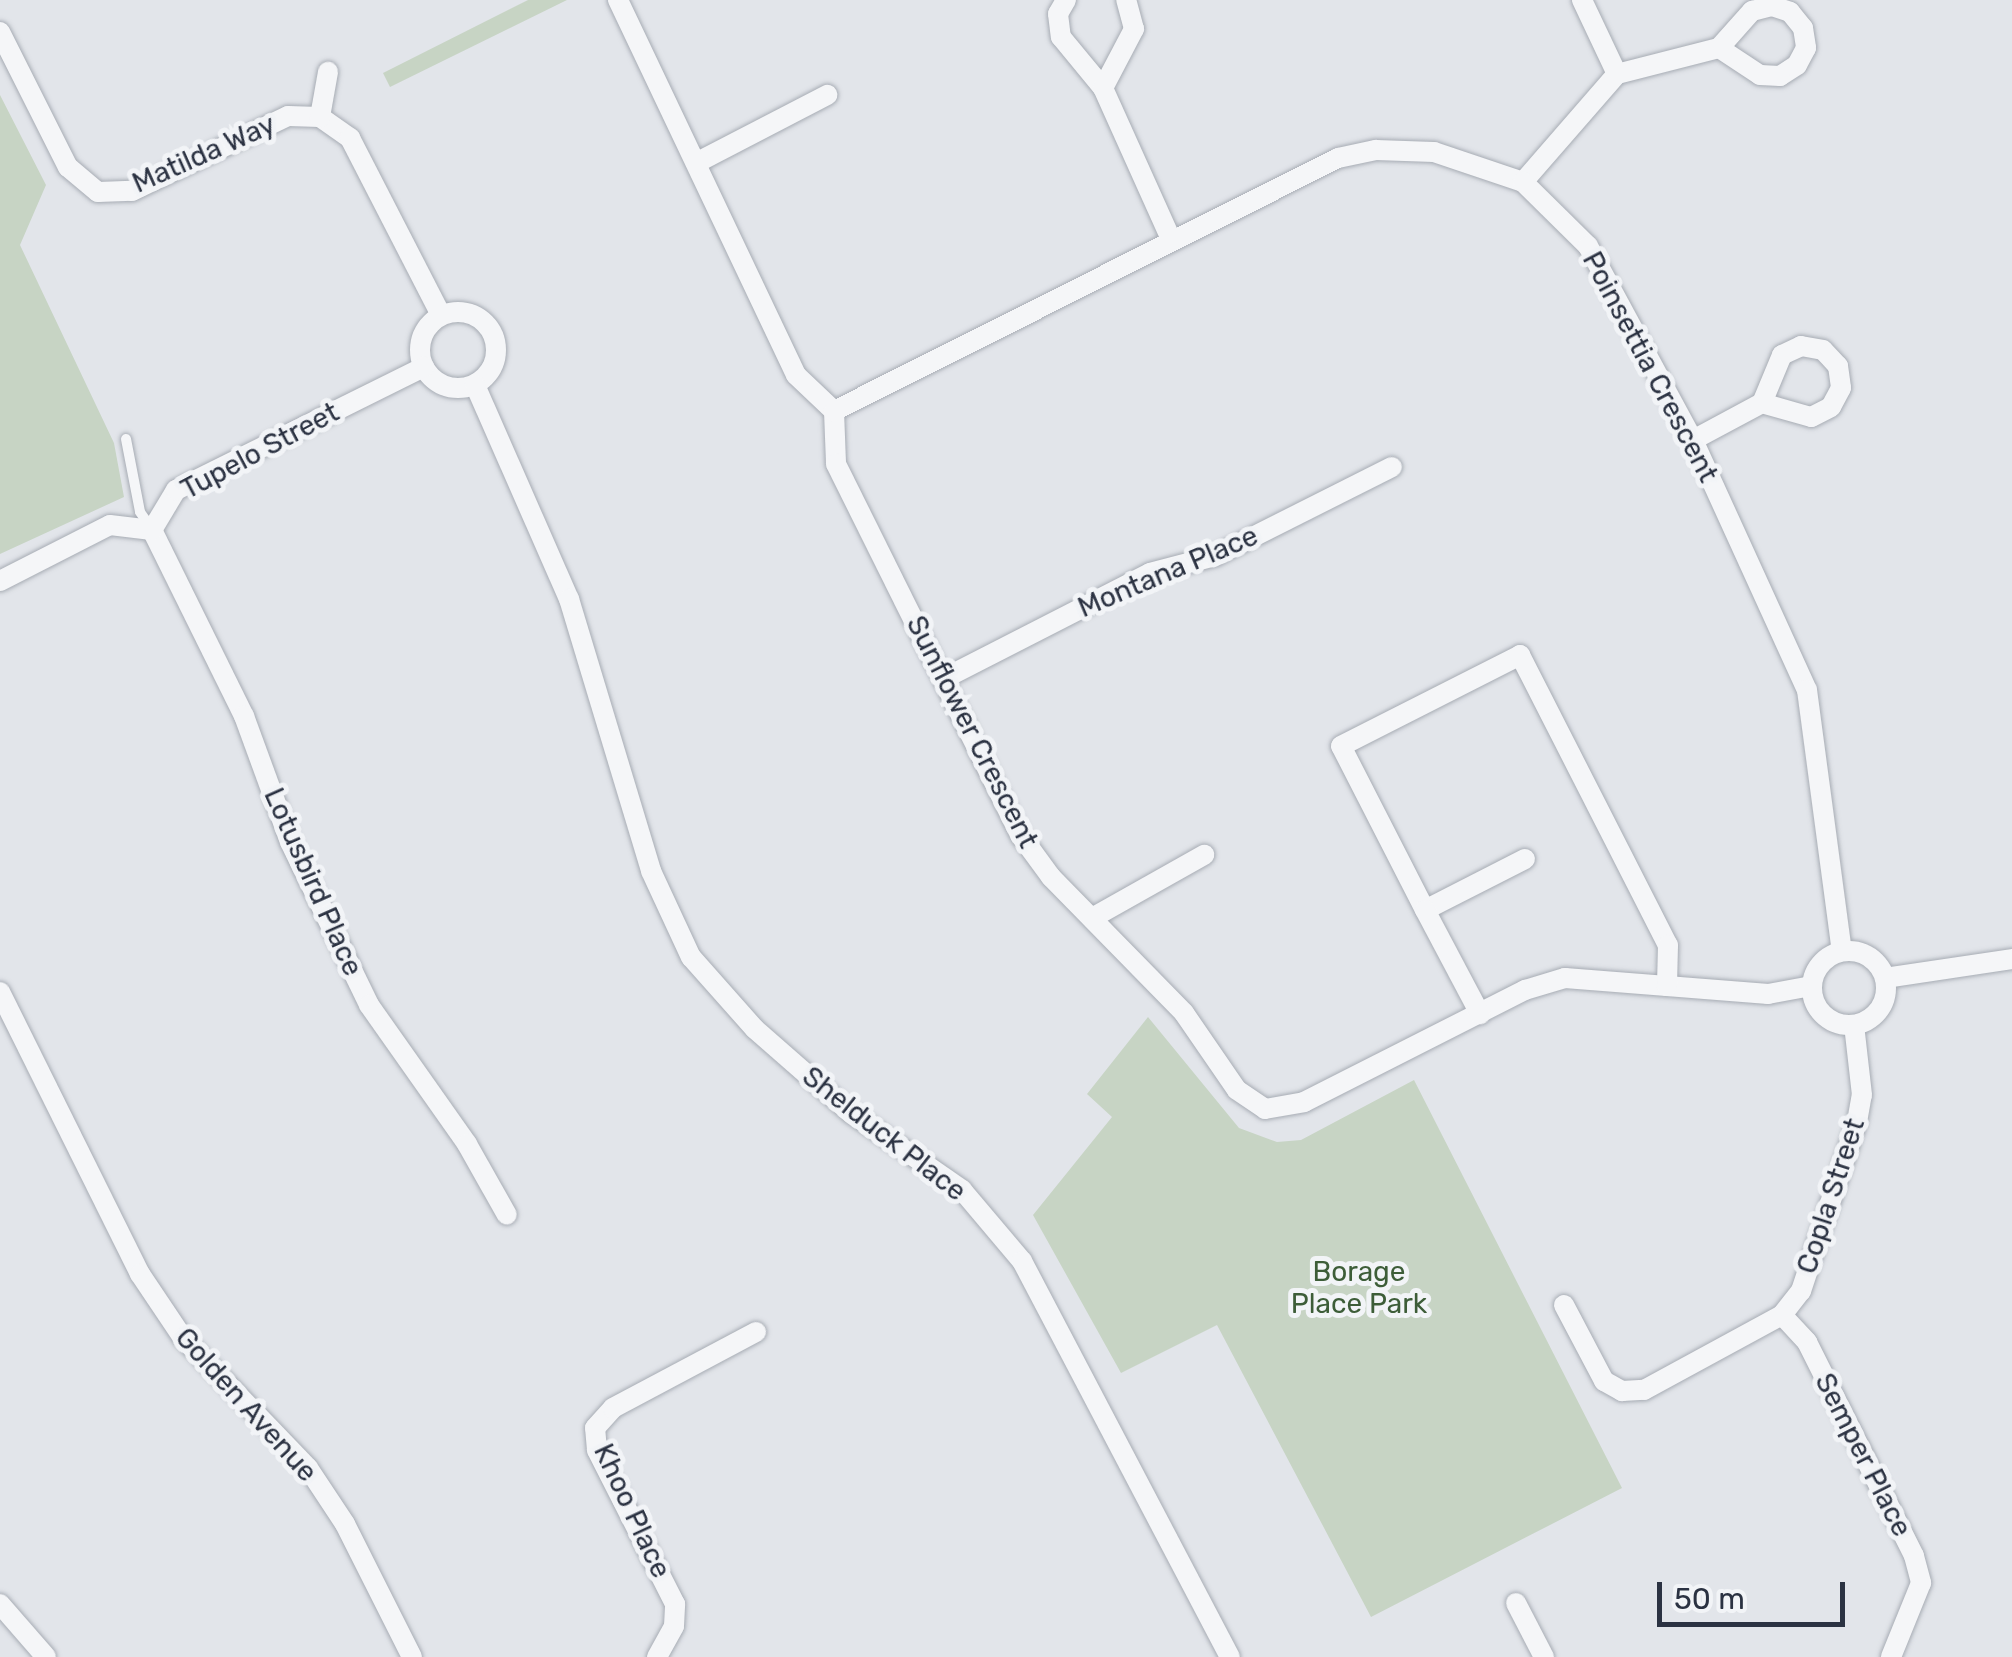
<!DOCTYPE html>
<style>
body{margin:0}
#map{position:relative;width:2012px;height:1657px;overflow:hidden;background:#e2e5ea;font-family:Rubik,sans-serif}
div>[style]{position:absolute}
.green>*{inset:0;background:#c7d4c4}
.roads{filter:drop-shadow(0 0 2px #a7acb4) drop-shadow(0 0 2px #a7acb4)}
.service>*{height:10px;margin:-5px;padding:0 5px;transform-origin:5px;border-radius:5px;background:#f5f6f8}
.minor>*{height:20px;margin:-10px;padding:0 10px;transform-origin:10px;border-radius:10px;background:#f5f6f8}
.minor>.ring{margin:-10px;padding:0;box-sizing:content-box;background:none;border:20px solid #f5f6f8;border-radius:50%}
span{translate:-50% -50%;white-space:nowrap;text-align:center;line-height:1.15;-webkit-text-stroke:10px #f2f4f7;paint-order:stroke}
.street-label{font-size:28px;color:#2b3242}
.park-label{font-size:28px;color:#3d5d38}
.scale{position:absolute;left:1657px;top:1582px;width:188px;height:45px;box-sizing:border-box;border:5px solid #2b3242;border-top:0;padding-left:12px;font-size:30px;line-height:35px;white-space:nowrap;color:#2b3242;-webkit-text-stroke:8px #f2f4f7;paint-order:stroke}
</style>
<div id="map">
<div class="green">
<div style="clip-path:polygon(528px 0,567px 0,390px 87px,383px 73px)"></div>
<div style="clip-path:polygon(0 95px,46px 185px,20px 245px,114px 443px,124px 497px,0 554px)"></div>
<div style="clip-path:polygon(1148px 1017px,1239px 1128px,1277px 1142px,1301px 1140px,1414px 1080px,1622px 1488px,1371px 1617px,1217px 1325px,1121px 1373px,1033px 1215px,1112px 1117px,1087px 1094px)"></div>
</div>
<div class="roads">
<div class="service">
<div style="left:126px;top:439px;width:74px;rotate:79.1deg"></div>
<div style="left:140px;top:512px;width:19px;rotate:55deg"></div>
</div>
<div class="minor">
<div style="left:618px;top:0;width:415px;rotate:64.6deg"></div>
<div style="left:796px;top:375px;width:52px;rotate:43.5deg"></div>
<div style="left:834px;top:411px;width:53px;rotate:87.8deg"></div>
<div style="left:836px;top:464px;width:415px;rotate:63.6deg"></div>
<div style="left:1021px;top:836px;width:51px;rotate:53.8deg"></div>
<div style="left:1051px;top:877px;width:190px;rotate:45.6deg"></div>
<div style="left:1184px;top:1013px;width:93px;rotate:55.5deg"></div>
<div style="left:1237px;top:1090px;width:34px;rotate:34deg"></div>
<div style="left:1265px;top:1109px;width:40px;rotate:-10deg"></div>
<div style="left:1304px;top:1102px;width:248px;rotate:-26.9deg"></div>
<div style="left:1525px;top:990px;width:42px;rotate:-16.7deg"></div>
<div style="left:1565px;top:978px;width:204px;rotate:4.5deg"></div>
<div style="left:1768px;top:994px;width:44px;rotate:-10.5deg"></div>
<div style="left:1066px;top:0;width:16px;rotate:120deg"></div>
<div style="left:1058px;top:14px;width:23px;rotate:83deg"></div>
<div style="left:1061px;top:37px;width:66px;rotate:50.5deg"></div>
<div style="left:1103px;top:88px;width:163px;rotate:65.8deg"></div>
<div style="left:1582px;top:0;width:82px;rotate:64.7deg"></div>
<div style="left:0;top:32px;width:151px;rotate:63.3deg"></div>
<div style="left:68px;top:167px;width:39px;rotate:40deg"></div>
<div style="left:98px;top:192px;width:34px;rotate:-2deg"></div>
<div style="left:132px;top:191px;width:173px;rotate:-25.7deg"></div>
<div style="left:288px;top:116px;width:32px;rotate:2deg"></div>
<div style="left:320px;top:117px;width:37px;rotate:35deg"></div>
<div style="left:350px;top:138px;width:199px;rotate:62.8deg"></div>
<div style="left:1103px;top:88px;width:67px;rotate:-62.3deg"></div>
<div style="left:1134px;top:29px;width:30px;rotate:-105deg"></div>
<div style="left:320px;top:117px;width:46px;rotate:-79.9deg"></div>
<div style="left:696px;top:163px;width:148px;rotate:-27.4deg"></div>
<div style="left:1523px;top:182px;width:143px;rotate:-49deg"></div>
<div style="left:1617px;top:74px;width:105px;rotate:-14.3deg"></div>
<div style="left:1719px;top:48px;width:50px;rotate:-48.3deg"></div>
<div style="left:1752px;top:11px;width:21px;rotate:-14deg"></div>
<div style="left:1772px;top:6px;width:19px;rotate:18deg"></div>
<div style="left:1790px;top:12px;width:21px;rotate:51deg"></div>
<div style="left:1803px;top:28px;width:20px;rotate:81deg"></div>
<div style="left:1806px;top:48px;width:19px;rotate:118deg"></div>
<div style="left:1797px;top:65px;width:20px;rotate:147deg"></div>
<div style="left:1780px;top:76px;width:20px;rotate:-177deg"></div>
<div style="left:1760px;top:75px;width:49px;rotate:-146.6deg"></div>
<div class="ring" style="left:420px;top:312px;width:56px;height:56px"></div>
<div style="left:475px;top:385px;width:234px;rotate:66.3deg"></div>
<div style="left:569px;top:599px;width:284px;rotate:73.2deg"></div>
<div style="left:651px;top:871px;width:95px;rotate:65.1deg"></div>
<div style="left:691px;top:957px;width:96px;rotate:48.4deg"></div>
<div style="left:755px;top:1029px;width:128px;rotate:41.2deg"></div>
<div style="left:851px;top:1113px;width:135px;rotate:34.7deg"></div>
<div style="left:962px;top:1190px;width:93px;rotate:49.8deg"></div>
<div style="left:1022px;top:1261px;width:447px;rotate:62.3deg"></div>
<div style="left:834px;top:411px;width:564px;rotate:-26.66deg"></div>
<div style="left:1338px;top:158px;width:39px;rotate:-12deg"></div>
<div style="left:1376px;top:150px;width:58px;rotate:2deg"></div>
<div style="left:1434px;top:152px;width:94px;rotate:18.6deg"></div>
<div style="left:1523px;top:182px;width:91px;rotate:44.6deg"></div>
<div style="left:1588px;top:246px;width:221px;rotate:61.6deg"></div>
<div style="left:1693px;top:440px;width:275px;rotate:65.5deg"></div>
<div style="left:1807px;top:690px;width:263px;rotate:82.4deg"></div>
<div style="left:1693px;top:440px;width:78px;rotate:-28.2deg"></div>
<div style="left:1762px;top:403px;width:52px;rotate:-67.4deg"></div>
<div style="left:1782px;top:355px;width:21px;rotate:-25deg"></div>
<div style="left:1801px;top:346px;width:22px;rotate:10deg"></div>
<div style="left:1823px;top:350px;width:22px;rotate:47deg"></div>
<div style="left:1838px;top:366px;width:22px;rotate:82deg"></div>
<div style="left:1841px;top:388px;width:21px;rotate:118deg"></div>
<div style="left:1831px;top:407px;width:22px;rotate:153deg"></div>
<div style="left:1811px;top:417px;width:51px;rotate:-164.1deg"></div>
<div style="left:152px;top:530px;width:208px;rotate:63.7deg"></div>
<div style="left:244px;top:716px;width:134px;rotate:69.9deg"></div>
<div style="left:290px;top:842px;width:181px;rotate:64.1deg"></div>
<div style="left:369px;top:1005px;width:170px;rotate:54.8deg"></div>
<div style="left:467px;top:1144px;width:81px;rotate:60.6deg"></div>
<div style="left:0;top:581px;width:123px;rotate:-27deg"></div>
<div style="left:110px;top:525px;width:42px;rotate:6.8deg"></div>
<div style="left:152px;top:530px;width:47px;rotate:-59deg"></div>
<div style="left:176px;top:490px;width:277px;rotate:-26.4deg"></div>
<div style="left:945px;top:678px;width:230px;rotate:-27.1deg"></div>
<div style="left:1150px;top:573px;width:67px;rotate:-14.7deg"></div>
<div style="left:1215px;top:556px;width:198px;rotate:-26.7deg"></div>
<div style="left:1525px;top:859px;width:112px;rotate:153deg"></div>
<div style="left:1425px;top:910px;width:184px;rotate:-117.1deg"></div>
<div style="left:1341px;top:746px;width:201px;rotate:-26.9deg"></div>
<div style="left:1520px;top:655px;width:326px;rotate:63deg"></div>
<div style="left:1668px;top:945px;width:41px;rotate:91.4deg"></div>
<div style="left:1425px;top:910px;width:118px;rotate:62.1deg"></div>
<div style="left:1092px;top:918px;width:129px;rotate:-29.4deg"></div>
<div class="ring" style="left:1812px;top:951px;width:54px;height:54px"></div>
<div style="left:1885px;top:978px;width:128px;rotate:-8.5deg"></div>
<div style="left:0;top:992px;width:315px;rotate:63.6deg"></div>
<div style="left:140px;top:1274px;width:77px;rotate:56.1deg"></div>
<div style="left:183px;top:1338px;width:180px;rotate:46.1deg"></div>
<div style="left:308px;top:1468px;width:67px;rotate:56.5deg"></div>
<div style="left:345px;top:1524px;width:149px;rotate:63.3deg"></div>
<div style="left:1564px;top:1305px;width:86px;rotate:62.2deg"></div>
<div style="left:1604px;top:1381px;width:21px;rotate:29deg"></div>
<div style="left:1622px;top:1391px;width:22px;rotate:-3deg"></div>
<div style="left:1644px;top:1390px;width:157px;rotate:-28.5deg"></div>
<div style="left:1782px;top:1315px;width:31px;rotate:-52deg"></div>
<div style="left:1801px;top:1291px;width:178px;rotate:-71.7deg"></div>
<div style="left:1857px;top:1122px;width:27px;rotate:-80deg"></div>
<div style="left:1862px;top:1095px;width:70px;rotate:-96.5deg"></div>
<div style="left:1782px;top:1315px;width:37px;rotate:47deg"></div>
<div style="left:1807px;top:1342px;width:239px;rotate:63.4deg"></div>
<div style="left:1914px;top:1556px;width:28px;rotate:75deg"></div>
<div style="left:1921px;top:1583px;width:80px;rotate:112.1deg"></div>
<div style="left:1516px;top:1603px;width:61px;rotate:62.6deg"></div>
<div style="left:0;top:1604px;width:70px;rotate:49deg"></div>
<div style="left:657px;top:1657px;width:35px;rotate:-61deg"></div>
<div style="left:674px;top:1626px;width:22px;rotate:-87deg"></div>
<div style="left:675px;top:1604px;width:173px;rotate:-116.9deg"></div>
<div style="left:597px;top:1450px;width:22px;rotate:-95deg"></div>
<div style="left:595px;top:1428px;width:27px;rotate:-48deg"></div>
<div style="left:613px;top:1408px;width:162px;rotate:-28deg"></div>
</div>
</div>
<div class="street-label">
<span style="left:204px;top:154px;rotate:-24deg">Matilda Way</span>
<span style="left:1650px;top:367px;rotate:62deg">Poinsettia Crescent</span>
<span style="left:260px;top:451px;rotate:-28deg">Tupelo Street</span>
<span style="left:1168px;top:572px;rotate:-23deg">Montana Place</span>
<span style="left:972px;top:732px;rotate:63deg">Sunflower Crescent</span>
<span style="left:313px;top:882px;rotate:66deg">Lotusbird Place</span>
<span style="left:884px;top:1134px;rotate:38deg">Shelduck Place</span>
<span style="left:1831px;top:1196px;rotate:-72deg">Copla Street</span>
<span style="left:246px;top:1405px;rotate:48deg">Golden Avenue</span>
<span style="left:1863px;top:1455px;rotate:63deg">Semper Place</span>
<span style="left:632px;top:1511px;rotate:65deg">Khoo Place</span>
</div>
<div class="park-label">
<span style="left:1359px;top:1288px">Borage<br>Place Park</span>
</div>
<div class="scale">50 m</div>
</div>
